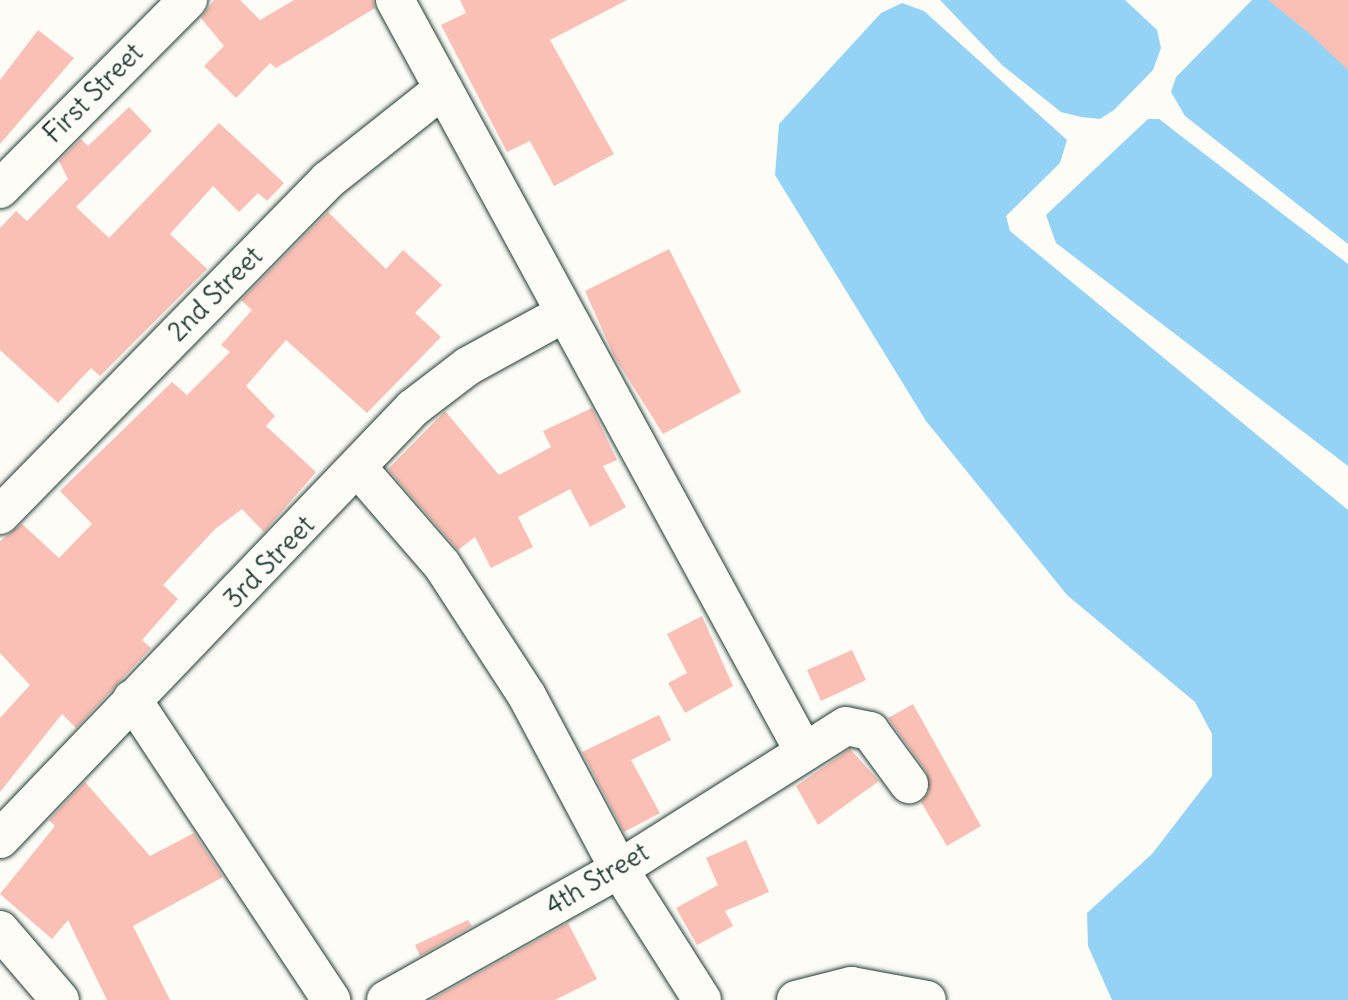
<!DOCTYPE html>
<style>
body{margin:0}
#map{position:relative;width:1348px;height:1000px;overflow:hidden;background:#fdfcf7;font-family:Delius,sans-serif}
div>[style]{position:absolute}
.water>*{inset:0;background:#94d3f6}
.building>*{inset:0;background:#fbc0b5}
.roads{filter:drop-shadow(0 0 2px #1f3d34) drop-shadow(0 0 2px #1f3d34)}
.minor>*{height:38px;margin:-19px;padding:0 19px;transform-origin:19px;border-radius:19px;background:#fdfcf7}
span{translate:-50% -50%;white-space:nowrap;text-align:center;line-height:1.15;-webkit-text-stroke:6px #fdfcf7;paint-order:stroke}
.street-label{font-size:26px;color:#1f3d34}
</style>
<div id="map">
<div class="water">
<div style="clip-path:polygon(940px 0,1125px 0,1157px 30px,1161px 48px,1153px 70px,1114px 110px,1100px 119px,1081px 117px,1061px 112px,1002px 65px)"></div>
<div style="clip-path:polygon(1252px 0,1348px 0,1348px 244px,1185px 116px,1171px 92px,1176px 77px)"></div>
<div style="clip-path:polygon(902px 3px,924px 11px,1067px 140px,1060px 163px,1006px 216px,1010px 231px,1348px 510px,1348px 1000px,1112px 1000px,1088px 946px,1087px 913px,1152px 854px,1212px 776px,1212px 734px,1195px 702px,1067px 595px,926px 421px,775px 175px,779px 124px,881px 13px)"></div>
<div style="clip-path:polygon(1148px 119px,1159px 119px,1348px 264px,1348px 466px,1056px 243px,1046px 215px)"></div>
</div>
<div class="building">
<div style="clip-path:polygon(214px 0,240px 0,260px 20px,294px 0,373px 0,375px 8px,276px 68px,270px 63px,236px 98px,204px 66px,224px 46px,201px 18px)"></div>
<div style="clip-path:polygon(460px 0,627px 0,550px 40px,614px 154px,554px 186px,530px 141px,507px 152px,441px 25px,466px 13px)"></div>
<div style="clip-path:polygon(1268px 0,1348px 0,1348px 70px,1310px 34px)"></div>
<div style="clip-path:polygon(38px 30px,74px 58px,0 144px,0 80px)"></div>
<div style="clip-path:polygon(129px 107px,152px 131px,76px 207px,109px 238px,219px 123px,284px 183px,267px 201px,258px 193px,239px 212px,213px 186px,170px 234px,207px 269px,100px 376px,91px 368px,58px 403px,0 350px,0 228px,16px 211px,27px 221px,68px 179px,59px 161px,81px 139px,88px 146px)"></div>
<div style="clip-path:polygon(328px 212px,386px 269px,403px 250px,442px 285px,415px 313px,441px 337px,367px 413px,286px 340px,246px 386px,275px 416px,266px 426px,316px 472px,264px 532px,242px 509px,215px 529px,163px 585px,178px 599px,142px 640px,151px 648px,76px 728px,62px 714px,0 792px,0 718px,30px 685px,0 653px,0 541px,22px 524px,59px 558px,92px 524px,60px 491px,172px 382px,187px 395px,230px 352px,221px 345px,252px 310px,241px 300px)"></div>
<div style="clip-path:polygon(669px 249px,741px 392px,663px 434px,614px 356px,585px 291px)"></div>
<div style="clip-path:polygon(592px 408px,617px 460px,603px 466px,626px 507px,590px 527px,570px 489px,518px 517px,533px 547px,491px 568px,475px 537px,458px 550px,388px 469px,445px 411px,499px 475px,551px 447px,543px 431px)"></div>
<div style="clip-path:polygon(702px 616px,733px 686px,685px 713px,668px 683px,687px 673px,667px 634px)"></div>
<div style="clip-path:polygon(852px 650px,866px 680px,821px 701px,807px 670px)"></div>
<div style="clip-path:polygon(913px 704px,981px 826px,947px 846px,921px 802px,929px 792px,927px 772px,888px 718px)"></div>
<div style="clip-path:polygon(659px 715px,671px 740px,631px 760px,660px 813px,624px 832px,582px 752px)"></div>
<div style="clip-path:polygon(850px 749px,879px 781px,818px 825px,796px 786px)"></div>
<div style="clip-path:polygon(85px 782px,150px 856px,194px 833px,223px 877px,133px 926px,170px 1000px,107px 1000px,68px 920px,52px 939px,0 894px,55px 826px,49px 820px)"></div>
<div style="clip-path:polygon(746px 840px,769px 892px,725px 911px,733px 926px,697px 945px,676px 908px,718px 885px,706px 858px)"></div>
<div style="clip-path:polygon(468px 920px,472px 926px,420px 956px,415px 945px)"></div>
<div style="clip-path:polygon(568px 923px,597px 979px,555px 1000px,431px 1000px)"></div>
</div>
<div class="roads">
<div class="minor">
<div style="left:395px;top:0;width:854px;rotate:61.45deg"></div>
<div style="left:0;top:189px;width:267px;rotate:-45.2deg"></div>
<div style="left:358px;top:468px;width:128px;rotate:49.1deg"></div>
<div style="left:442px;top:565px;width:156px;rotate:57deg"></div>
<div style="left:527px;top:696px;width:196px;rotate:62deg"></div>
<div style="left:619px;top:869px;width:155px;rotate:57.6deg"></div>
<div style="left:0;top:515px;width:469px;rotate:-45.6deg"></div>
<div style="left:328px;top:180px;width:147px;rotate:-38.4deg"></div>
<div style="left:132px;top:699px;width:361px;rotate:56.5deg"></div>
<div style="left:0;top:839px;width:597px;rotate:-46.22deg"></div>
<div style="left:413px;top:408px;width:69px;rotate:-37.4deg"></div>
<div style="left:468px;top:366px;width:106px;rotate:-28.7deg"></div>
<div style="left:0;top:930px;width:92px;rotate:49.4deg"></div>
<div style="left:386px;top:1000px;width:267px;rotate:-29.3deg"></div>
<div style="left:619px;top:869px;width:268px;rotate:-32.2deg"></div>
<div style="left:846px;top:726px;width:25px;rotate:12deg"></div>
<div style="left:870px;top:731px;width:66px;rotate:53.7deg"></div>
<div style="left:796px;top:1000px;width:57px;rotate:-14.3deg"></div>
<div style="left:851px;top:986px;width:77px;rotate:10.4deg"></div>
</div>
</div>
<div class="street-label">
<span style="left:93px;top:93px;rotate:-45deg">First Street</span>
<span style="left:215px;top:294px;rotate:-45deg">2nd Street</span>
<span style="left:269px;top:562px;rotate:-46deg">3rd Street</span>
<span style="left:597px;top:879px;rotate:-31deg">4th Street</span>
</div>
</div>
